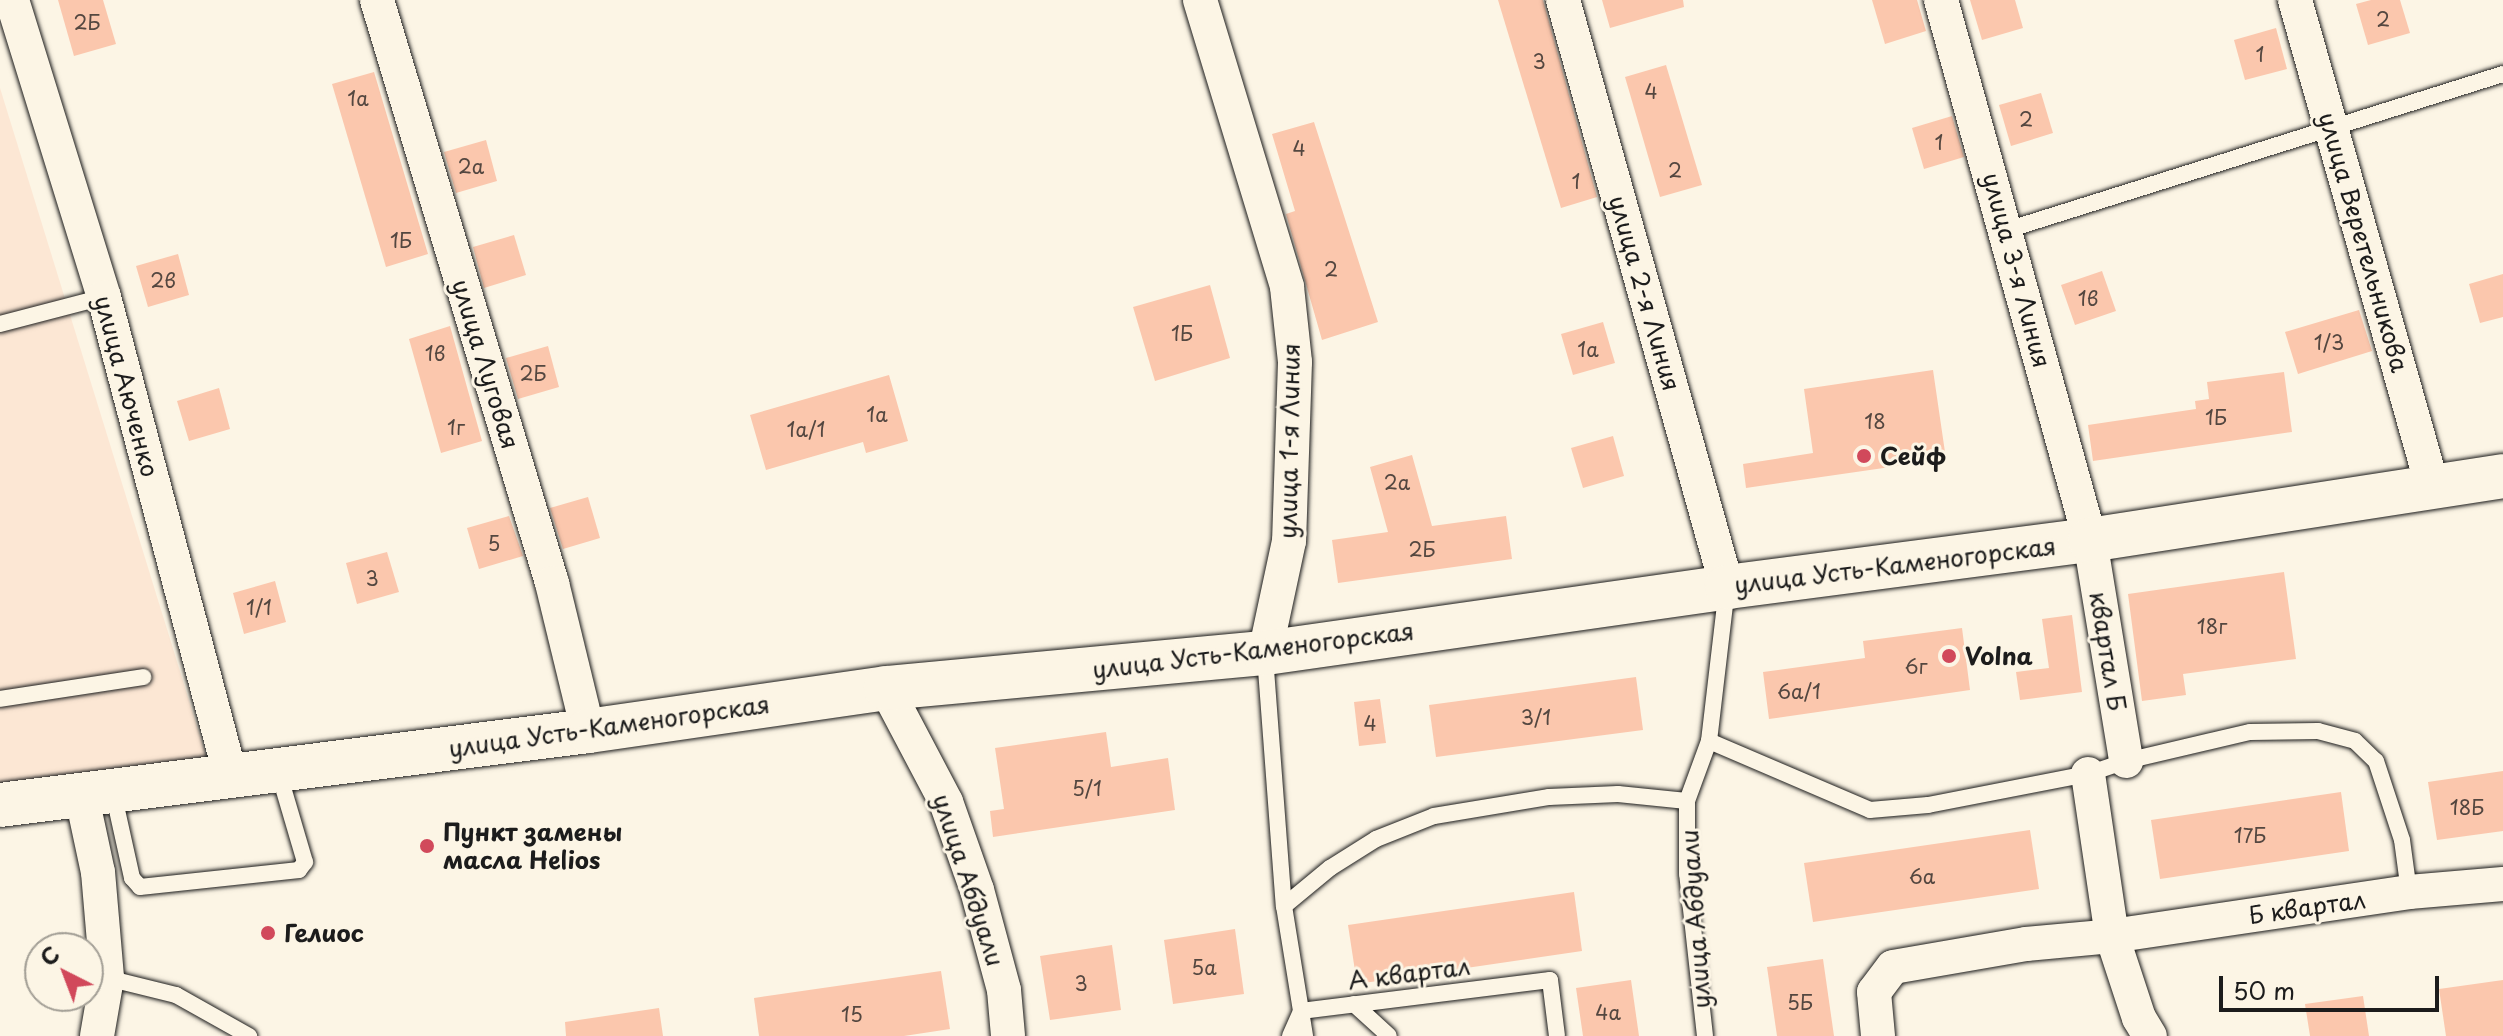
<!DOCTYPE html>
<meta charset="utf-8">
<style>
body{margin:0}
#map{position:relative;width:2503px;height:1036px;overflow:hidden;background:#fcf5e5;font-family:"Playpen Sans",sans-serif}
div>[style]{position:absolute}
.built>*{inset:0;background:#fce7d4}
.building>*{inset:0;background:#fbc7ad}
.roads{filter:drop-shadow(0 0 2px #1c1c1c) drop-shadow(0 0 2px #1c1c1c)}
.lane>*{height:16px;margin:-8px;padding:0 8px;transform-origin:8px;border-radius:8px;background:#fcf5e5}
.street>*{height:34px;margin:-17px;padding:0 17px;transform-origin:17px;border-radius:17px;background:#fcf5e5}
.secondary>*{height:44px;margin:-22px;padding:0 22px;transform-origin:22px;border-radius:22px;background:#fcf5e5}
.dots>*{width:22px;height:22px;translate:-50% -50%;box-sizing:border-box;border:4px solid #fcf5e5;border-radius:50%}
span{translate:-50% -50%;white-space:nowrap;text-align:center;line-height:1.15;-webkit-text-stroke:6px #fcf5e5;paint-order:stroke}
.number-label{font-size:20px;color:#544740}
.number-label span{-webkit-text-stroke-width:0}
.street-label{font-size:24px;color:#1c1c1c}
.poi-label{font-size:24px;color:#1c1c1c;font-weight:700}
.left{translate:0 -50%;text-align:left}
.north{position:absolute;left:24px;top:932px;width:80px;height:80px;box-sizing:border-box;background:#fcf5e5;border:2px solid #a29e95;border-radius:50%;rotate:318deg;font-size:22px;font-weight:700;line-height:32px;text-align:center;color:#1c1c1c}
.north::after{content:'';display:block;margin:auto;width:28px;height:36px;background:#d1495b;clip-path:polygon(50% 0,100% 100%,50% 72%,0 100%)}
.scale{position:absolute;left:2219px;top:976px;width:220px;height:36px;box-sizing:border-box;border:4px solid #1c1c1c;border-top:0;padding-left:10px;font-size:24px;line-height:28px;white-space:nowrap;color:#1c1c1c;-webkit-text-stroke:6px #fcf5e5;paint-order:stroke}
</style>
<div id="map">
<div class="built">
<div style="clip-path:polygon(0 88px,208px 762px,0 789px)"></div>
</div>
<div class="building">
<div style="clip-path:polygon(58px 0,103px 0,116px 44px,74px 56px)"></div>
<div style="clip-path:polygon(1498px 0,1543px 0,1597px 197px,1561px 208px)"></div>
<div style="clip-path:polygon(1602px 0,1683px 0,1684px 7px,1610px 28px)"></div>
<div style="clip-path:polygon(1872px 0,1917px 0,1926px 31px,1885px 44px)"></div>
<div style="clip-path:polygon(1970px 0,2015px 0,2023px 28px,1982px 40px)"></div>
<div style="clip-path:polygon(2371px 0,2400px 0,2410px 33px,2368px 45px,2356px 4px)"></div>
<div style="clip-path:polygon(2276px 28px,2287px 69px,2245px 80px,2234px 40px)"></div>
<div style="clip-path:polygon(1666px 65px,1702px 185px,1660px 197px,1625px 77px)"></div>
<div style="clip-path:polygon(374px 72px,428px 254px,386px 267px,332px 84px)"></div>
<div style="clip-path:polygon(2041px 93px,2053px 133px,2011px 146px,1999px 105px)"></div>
<div style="clip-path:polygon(1952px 116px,1964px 157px,1924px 169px,1912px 128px)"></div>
<div style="clip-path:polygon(1314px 122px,1378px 322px,1322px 340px,1286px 214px,1295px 211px,1272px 134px)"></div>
<div style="clip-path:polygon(486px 140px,497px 181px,456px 193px,444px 152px)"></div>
<div style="clip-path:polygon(514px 235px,526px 275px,484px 288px,473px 247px)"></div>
<div style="clip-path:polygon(178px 254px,189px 295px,148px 307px,136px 266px)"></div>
<div style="clip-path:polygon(2102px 271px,2116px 311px,2075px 325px,2061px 285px)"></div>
<div style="clip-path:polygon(2503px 274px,2503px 317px,2480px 323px,2469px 284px)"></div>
<div style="clip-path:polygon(1210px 285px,1230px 358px,1155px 381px,1133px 307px)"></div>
<div style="clip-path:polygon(2359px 310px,2372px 351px,2298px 374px,2285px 332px)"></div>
<div style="clip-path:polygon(1603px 322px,1615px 363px,1573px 375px,1561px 334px)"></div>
<div style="clip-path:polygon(450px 326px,482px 441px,441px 453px,409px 339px)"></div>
<div style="clip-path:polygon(548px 346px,559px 387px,518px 399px,506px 358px)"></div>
<div style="clip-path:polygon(1933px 370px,1946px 459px,1746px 488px,1743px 464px,1813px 453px,1804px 389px)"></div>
<div style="clip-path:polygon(2284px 372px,2292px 432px,2093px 461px,2088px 425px,2196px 409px,2195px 401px,2209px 399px,2207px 382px)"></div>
<div style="clip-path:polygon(889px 375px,908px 441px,866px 453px,863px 442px,766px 470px,750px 415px)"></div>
<div style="clip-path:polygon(219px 388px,230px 429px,189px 441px,177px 401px)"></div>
<div style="clip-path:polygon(1613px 436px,1624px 476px,1583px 488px,1571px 448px)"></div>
<div style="clip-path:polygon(1412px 455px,1432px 526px,1506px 516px,1512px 559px,1338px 583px,1332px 540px,1388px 532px,1370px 467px)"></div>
<div style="clip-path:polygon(588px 497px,600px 538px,563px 549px,550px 508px)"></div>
<div style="clip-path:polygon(509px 516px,523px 556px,479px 569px,467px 528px)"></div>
<div style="clip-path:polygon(387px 552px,399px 592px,357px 604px,346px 563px)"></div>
<div style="clip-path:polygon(2284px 572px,2296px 659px,2183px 674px,2186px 695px,2142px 701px,2128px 594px)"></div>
<div style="clip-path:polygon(275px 581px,286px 622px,244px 634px,233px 593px)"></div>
<div style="clip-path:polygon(2072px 615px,2082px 692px,2020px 700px,2016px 672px,2049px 668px,2042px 619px)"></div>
<div style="clip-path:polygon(1962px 628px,1970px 690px,1769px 719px,1763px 672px,1865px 658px,1863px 641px)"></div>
<div style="clip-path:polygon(1636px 677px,1643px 730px,1436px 757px,1429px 705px)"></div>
<div style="clip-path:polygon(1380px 699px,1386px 743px,1359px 746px,1354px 702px)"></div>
<div style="clip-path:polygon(1106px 732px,1111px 767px,1168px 758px,1175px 810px,993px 837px,990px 811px,1004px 809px,995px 748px)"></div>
<div style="clip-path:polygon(2503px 771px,2503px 831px,2437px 840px,2428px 782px)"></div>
<div style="clip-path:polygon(2341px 792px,2349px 851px,2160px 879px,2151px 820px)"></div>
<div style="clip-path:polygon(2030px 830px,2039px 889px,1813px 922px,1804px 863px)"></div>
<div style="clip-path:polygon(1574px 892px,1582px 951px,1357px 984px,1348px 925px)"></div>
<div style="clip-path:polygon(1235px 929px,1244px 994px,1173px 1004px,1164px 940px)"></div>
<div style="clip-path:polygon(1112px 945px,1121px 1010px,1050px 1020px,1040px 956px)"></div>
<div style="clip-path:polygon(1823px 959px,1834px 1036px,1777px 1036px,1767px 967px)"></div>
<div style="clip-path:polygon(941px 971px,950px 1029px,904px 1036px,759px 1036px,754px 998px)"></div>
<div style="clip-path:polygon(1631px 980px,1639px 1036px,1583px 1036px,1576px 988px)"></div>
<div style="clip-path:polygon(2503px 980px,2503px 1036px,2446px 1036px,2439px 989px)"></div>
<div style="clip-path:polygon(2363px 996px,2369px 1036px,2310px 1036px,2305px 1004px)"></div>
<div style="clip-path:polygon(659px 1008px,663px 1036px,566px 1036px,565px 1022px)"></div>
</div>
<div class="roads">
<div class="lane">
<div style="left:2007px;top:230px;width:520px;rotate:-17.46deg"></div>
<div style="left:0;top:324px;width:107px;rotate:-14.6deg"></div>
<div style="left:1265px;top:656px;width:251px;rotate:85.7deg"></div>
<div style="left:1284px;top:906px;width:132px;rotate:80.8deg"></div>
<div style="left:0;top:699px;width:145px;rotate:-8.7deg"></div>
<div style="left:1709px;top:741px;width:175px;rotate:23.2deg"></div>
<div style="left:1870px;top:810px;width:58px;rotate:-4.9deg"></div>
<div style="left:1928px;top:805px;width:163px;rotate:-11deg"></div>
<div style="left:2088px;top:774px;width:40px;rotate:-18.9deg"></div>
<div style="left:2126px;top:761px;width:127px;rotate:-13.2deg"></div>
<div style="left:2250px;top:732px;width:68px;rotate:-0.8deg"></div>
<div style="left:2318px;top:731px;width:38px;rotate:15deg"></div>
<div style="left:2355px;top:741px;width:29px;rotate:44deg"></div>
<div style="left:2376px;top:761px;width:83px;rotate:71.8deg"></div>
<div style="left:2402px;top:840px;width:52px;rotate:82.3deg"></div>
<div style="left:113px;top:792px;width:88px;rotate:77.5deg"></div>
<div style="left:132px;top:878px;width:12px;rotate:48deg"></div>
<div style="left:140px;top:887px;width:160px;rotate:-6.1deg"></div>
<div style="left:299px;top:870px;width:10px;rotate:-53deg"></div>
<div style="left:305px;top:862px;width:96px;rotate:-106.4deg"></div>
<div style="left:1284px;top:906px;width:60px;rotate:-39.6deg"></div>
<div style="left:1330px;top:868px;width:54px;rotate:-32.2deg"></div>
<div style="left:1376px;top:839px;width:62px;rotate:-21.6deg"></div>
<div style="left:1434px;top:816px;width:117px;rotate:-9.4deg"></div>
<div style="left:1549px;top:797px;width:69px;rotate:-2.5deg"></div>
<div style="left:1618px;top:794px;width:69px;rotate:5.8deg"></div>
<div style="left:107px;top:978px;width:71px;rotate:13.8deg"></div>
<div style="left:176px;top:995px;width:84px;rotate:29.3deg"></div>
<div style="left:1354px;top:1004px;width:47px;rotate:42.4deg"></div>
<div style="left:1290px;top:1036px;width:27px;rotate:-66deg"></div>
<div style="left:1301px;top:1011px;width:251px;rotate:-7.1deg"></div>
<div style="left:1550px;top:980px;width:56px;rotate:82.9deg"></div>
<div style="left:1705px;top:1036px;width:163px;rotate:-96.3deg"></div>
<div style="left:1687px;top:874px;width:73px;rotate:-90deg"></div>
<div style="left:1687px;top:801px;width:64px;rotate:-69.9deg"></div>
<div style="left:1709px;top:741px;width:154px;rotate:-83.3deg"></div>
</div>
<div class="street">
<div style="left:12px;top:0;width:311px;rotate:72.8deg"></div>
<div style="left:104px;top:297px;width:494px;rotate:75.2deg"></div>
<div style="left:377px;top:0;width:609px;rotate:73.29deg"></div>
<div style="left:552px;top:583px;width:152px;rotate:76.3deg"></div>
<div style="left:1200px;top:0;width:300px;rotate:73.1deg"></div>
<div style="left:1287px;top:287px;width:75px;rotate:83.9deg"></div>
<div style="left:1295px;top:362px;width:179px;rotate:91.9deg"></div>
<div style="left:1289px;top:541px;width:115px;rotate:102.1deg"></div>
<div style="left:1563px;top:0;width:609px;rotate:74.39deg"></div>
<div style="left:1941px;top:0;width:560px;rotate:74.57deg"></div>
<div style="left:2090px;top:540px;width:224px;rotate:80.7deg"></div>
<div style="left:2295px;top:0;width:504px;rotate:74.23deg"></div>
<div style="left:886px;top:688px;width:129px;rotate:62.2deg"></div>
<div style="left:946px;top:802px;width:93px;rotate:70.6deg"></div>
<div style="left:977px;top:890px;width:104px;rotate:74.9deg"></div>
<div style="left:1004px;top:990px;width:46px;rotate:85deg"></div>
<div style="left:2088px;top:774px;width:164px;rotate:81.6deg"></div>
<div style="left:2112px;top:936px;width:86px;rotate:71.8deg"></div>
<div style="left:2139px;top:1018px;width:21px;rotate:59deg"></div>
<div style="left:81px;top:793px;width:81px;rotate:77.9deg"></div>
<div style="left:98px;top:872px;width:106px;rotate:85.1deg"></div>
<div style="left:107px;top:978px;width:59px;rotate:99.8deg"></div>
<div style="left:1878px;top:1036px;width:44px;rotate:-95.2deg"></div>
<div style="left:1874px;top:992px;width:31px;rotate:-53deg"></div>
<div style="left:1893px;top:967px;width:135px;rotate:-9.8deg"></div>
<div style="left:2026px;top:944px;width:86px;rotate:-5.3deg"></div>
<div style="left:2112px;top:936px;width:300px;rotate:-8.4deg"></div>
<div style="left:2409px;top:892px;width:94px;rotate:-4.9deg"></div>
</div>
<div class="secondary">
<div style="left:0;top:805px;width:593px;rotate:-7.17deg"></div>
<div style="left:588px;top:731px;width:301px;rotate:-8.2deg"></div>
<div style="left:886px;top:688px;width:381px;rotate:-5.3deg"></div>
<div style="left:1265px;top:653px;width:467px;rotate:-8.1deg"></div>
<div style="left:1727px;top:587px;width:366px;rotate:-7.4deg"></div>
<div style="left:2090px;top:540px;width:418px;rotate:-8.8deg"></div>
</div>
</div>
<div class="dots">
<div style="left:1864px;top:456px;background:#d1495b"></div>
<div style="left:1949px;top:656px;background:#d1495b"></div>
<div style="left:427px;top:846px;background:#d1495b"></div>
<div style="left:268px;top:933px;background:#d1495b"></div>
</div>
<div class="number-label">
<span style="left:2383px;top:19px">2</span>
<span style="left:87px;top:22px">2Б</span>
<span style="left:2260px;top:54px">1</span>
<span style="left:1539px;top:61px">3</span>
<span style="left:1651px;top:91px">4</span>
<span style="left:358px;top:98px">1а</span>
<span style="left:2026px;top:119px">2</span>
<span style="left:1939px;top:142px">1</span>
<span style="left:1299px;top:148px">4</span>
<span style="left:471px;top:166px">2а</span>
<span style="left:1675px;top:170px">2</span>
<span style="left:1576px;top:181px">1</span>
<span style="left:401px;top:240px">1Б</span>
<span style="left:1331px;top:269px">2</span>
<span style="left:163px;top:280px">2в</span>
<span style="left:2088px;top:298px">1в</span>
<span style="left:1182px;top:333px">1Б</span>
<span style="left:2329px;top:342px">1/3</span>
<span style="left:1588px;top:349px">1а</span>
<span style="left:435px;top:353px">1в</span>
<span style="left:533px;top:373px">2Б</span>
<span style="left:877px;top:414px">1а</span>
<span style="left:2216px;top:417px">1Б</span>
<span style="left:1875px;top:421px">18</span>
<span style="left:456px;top:427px">1г</span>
<span style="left:806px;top:429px">1а/1</span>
<span style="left:1397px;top:482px">2а</span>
<span style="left:494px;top:543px">5</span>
<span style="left:1422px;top:549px">2Б</span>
<span style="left:372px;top:578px">3</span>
<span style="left:259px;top:607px">1/1</span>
<span style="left:2212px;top:626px">18г</span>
<span style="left:1916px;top:666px">6г</span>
<span style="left:1799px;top:691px">6а/1</span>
<span style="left:1536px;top:717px">3/1</span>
<span style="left:1370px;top:723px">4</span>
<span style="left:1087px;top:788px">5/1</span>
<span style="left:2467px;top:807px">18Б</span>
<span style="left:2250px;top:835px">17Б</span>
<span style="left:1922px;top:876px">6а</span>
<span style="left:1204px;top:967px">5а</span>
<span style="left:1081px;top:983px">3</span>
<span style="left:1800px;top:1002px">5Б</span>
<span style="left:1608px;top:1012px">4а</span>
<span style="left:852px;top:1014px">15</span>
</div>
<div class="street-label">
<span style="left:2364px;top:242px;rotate:74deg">улица Веретельникова</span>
<span style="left:2017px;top:270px;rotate:75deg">улица 3-я Линия</span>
<span style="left:1645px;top:293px;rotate:74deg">улица 2-я Линия</span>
<span style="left:486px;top:364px;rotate:73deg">улица Луговая</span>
<span style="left:127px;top:386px;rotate:75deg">улица Аюченко</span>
<span style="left:1289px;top:441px;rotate:-89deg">улица 1-я Линия</span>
<span style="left:1895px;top:565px;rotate:-7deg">улица Усть-Каменогорская</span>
<span style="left:1253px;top:650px;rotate:-7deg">улица Усть-Каменогорская</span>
<span style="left:2108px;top:651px;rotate:81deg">квартал Б</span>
<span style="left:609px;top:726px;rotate:-8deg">улица Усть-Каменогорская</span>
<span style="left:969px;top:880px;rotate:72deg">улица Абдуали</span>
<span style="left:2307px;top:907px;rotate:-8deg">Б квартал</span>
<span style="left:1695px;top:919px;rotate:-94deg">улица Абдуали</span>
<span style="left:1409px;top:973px;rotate:-7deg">А квартал</span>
</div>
<div class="poi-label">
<span class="left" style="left:1880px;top:456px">Сейф</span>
<span class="left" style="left:1965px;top:656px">Volna</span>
<span class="left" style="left:443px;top:846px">Пункт замены<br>масла Helios</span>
<span class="left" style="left:284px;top:933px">Гелиос</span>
</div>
<div class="north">С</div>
<div class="scale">50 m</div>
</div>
